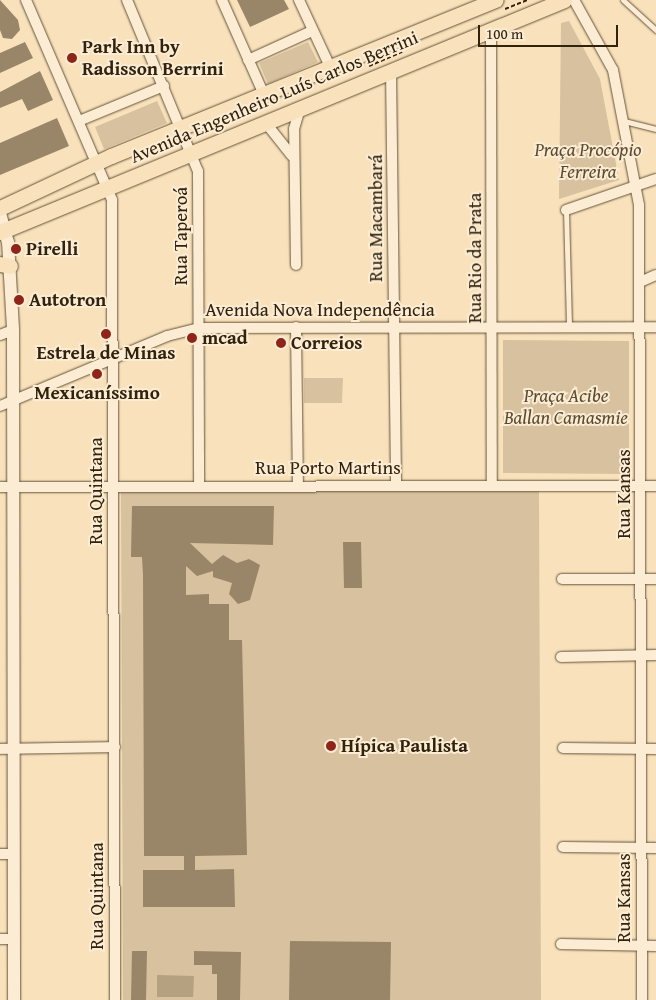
<!DOCTYPE html>
<meta charset="utf-8">
<style>
body{margin:0}
#map{position:relative;width:656px;height:1000px;overflow:hidden;background:#f9e2bb;font-family:"Gentium Book Plus",serif}
div>[style]{position:absolute}
.green>*{inset:0;background:#d7c19e}
.water>*{inset:0;background:#b5a180}
.building>*{inset:0;background:#998668}
.path>*{height:2px;margin-top:-1px;transform-origin:0;background:repeating-linear-gradient(90deg,#31220e 0 4px,transparent 0 6.5px)}
.roads{filter:drop-shadow(0 0 1px #635239) drop-shadow(0 0 1px #635239)}
.service>*{height:5px;margin:-2.5px;padding:0 2.5px;transform-origin:2.5px;border-radius:2.5px;background:#fbecd3}
.minor>*{height:10px;margin:-5px;padding:0 5px;transform-origin:5px;border-radius:5px;background:#fbecd3}
.tertiary>*{height:12px;margin:-6px;padding:0 6px;transform-origin:6px;border-radius:6px;background:#fbecd3}
.primary>*{height:15px;margin:-7.5px;padding:0 7.5px;transform-origin:7.5px;border-radius:7.5px;background:#f9e2bb}
.dots>*{width:14px;height:14px;translate:-50% -50%;box-sizing:border-box;border:2px solid #fbecd3;border-radius:50%}
span{translate:-50% -50%;white-space:nowrap;text-align:center;line-height:1.15;-webkit-text-stroke:4px #fbecd3;paint-order:stroke}
.poi-label{font-size:19px;color:#31220e;font-weight:700}
.left{translate:0 -50%;text-align:left}
.street-label{font-size:19px;color:#31220e}
.park-label{font-size:19px;color:#5a4a32;font-style:italic}
.scale{position:absolute;left:478px;top:25px;width:140px;height:22px;box-sizing:border-box;border:2px solid #31220e;border-top:0;padding-left:6px;font-size:15px;line-height:18px;white-space:nowrap;color:#31220e;-webkit-text-stroke:4px #fbecd3;paint-order:stroke}
</style>
<div id="map">
<div class="green">
<div style="clip-path:polygon(569px 21px,600px 79px,619px 180px,559px 199px,561px 23px)"></div>
<div style="clip-path:polygon(308px 42px,318px 62px,268px 84px,259px 63px)"></div>
<div style="clip-path:polygon(157px 101px,167px 123px,104px 149px,95px 127px)"></div>
<div style="clip-path:polygon(503px 340px,629px 341px,629px 474px,503px 473px)"></div>
<div style="clip-path:polygon(304px 378px,343px 378px,342px 403px,304px 403px)"></div>
<div style="clip-path:polygon(121px 490px,539px 491px,541px 1000px,123px 1000px)"></div>
</div>
<div class="water">
<div style="clip-path:polygon(157px 975px,194px 976px,193px 997px,157px 997px)"></div>
</div>
<div class="building">
<div style="clip-path:polygon(0 0,18px 20px,20px 30px,12px 39px,3px 38px,0 30px)"></div>
<div style="clip-path:polygon(237px 0,284px 0,289px 9px,250px 27px)"></div>
<div style="clip-path:polygon(25px 42px,33px 58px,0 73px,0 53px)"></div>
<div style="clip-path:polygon(40px 71px,53px 100px,28px 111px,22px 99px,0 108px,0 92px)"></div>
<div style="clip-path:polygon(57px 118px,69px 146px,0 175px,0 143px)"></div>
<div style="clip-path:polygon(132px 506px,274px 506px,273px 545px,190px 543px,212px 564px,223px 555px,237px 563px,249px 559px,260px 565px,250px 600px,238px 604px,229px 594px,232px 583px,213px 577px,213px 571px,197px 576px,186px 566px,186px 595px,209px 594px,209px 604px,229px 604px,229px 640px,242px 640px,247px 855px,195px 856px,195px 870px,234px 869px,235px 907px,143px 907px,143px 870px,184px 870px,184px 856px,144px 856px,143px 575px,142px 557px,131px 557px)"></div>
<div style="clip-path:polygon(343px 542px,361px 542px,362px 588px,344px 588px)"></div>
<div style="clip-path:polygon(290px 941px,391px 942px,390px 1000px,289px 1000px)"></div>
<div style="clip-path:polygon(132px 951px,147px 951px,146px 1000px,131px 1000px)"></div>
<div style="clip-path:polygon(194px 951px,241px 952px,240px 1000px,217px 1000px,217px 974px,212px 974px,212px 965px,194px 965px)"></div>
</div>
<div class="path">
<div style="left:505px;top:9px;width:24px;rotate:-22deg"></div>
<div style="left:369px;top:66px;width:36px;rotate:-23deg"></div>
</div>
<div class="roads">
<div class="service">
<div style="left:623px;top:0;width:45px;rotate:42.3deg"></div>
<div style="left:624px;top:121px;width:33px;rotate:14deg"></div>
<div style="left:566px;top:210px;width:117px;rotate:88.5deg"></div>
</div>
<div class="minor">
<div style="left:26px;top:0;width:218px;rotate:66.7deg"></div>
<div style="left:112px;top:200px;width:800px;rotate:89.79deg"></div>
<div style="left:127px;top:0;width:185px;rotate:67.5deg"></div>
<div style="left:198px;top:171px;width:315px;rotate:89.8deg"></div>
<div style="left:222px;top:0;width:104px;rotate:66.1deg"></div>
<div style="left:299px;top:0;width:76px;rotate:65.1deg"></div>
<div style="left:574px;top:0;width:80px;rotate:60.9deg"></div>
<div style="left:613px;top:70px;width:137px;rotate:79.1deg"></div>
<div style="left:639px;top:205px;width:795px;rotate:89.78deg"></div>
<div style="left:491px;top:29px;width:457px;rotate:89.9deg"></div>
<div style="left:248px;top:60px;width:70px;rotate:-24.4deg"></div>
<div style="left:391px;top:70px;width:416px;rotate:89.3deg"></div>
<div style="left:79px;top:121px;width:92px;rotate:-22.4deg"></div>
<div style="left:265px;top:122px;width:43px;rotate:51.5deg"></div>
<div style="left:566px;top:210px;width:95px;rotate:-19deg"></div>
<div style="left:296px;top:265px;width:136px;rotate:-90.8deg"></div>
<div style="left:294px;top:129px;width:22px;rotate:-74deg"></div>
<div style="left:640px;top:282px;width:17px;rotate:-24deg"></div>
<div style="left:296px;top:327px;width:159px;rotate:89.3deg"></div>
<div style="left:0;top:335px;width:14px;rotate:-21deg"></div>
<div style="left:0;top:406px;width:181px;rotate:-22.7deg"></div>
<div style="left:167px;top:336px;width:32px;rotate:-14deg"></div>
<div style="left:198px;top:328px;width:458px;rotate:-0.1deg"></div>
<div style="left:0;top:487px;width:656px;rotate:-0.09deg"></div>
<div style="left:562px;top:579px;width:94px"></div>
<div style="left:561px;top:657px;width:95px;rotate:-1.2deg"></div>
<div style="left:563px;top:748px;width:93px;rotate:0.6deg"></div>
<div style="left:0;top:749px;width:115px;rotate:-1deg"></div>
<div style="left:563px;top:847px;width:93px;rotate:0.6deg"></div>
<div style="left:0;top:854px;width:14px"></div>
<div style="left:0;top:939px;width:14px"></div>
<div style="left:561px;top:944px;width:95px;rotate:1.2deg"></div>
</div>
<div class="tertiary">
<div style="left:0;top:213px;width:30px;rotate:75deg"></div>
<div style="left:8px;top:242px;width:88px;rotate:86.7deg"></div>
<div style="left:13px;top:330px;width:670px;rotate:89.91deg"></div>
</div>
<div class="primary">
<div style="left:0;top:208px;width:123px;rotate:-25.1deg"></div>
<div style="left:111px;top:156px;width:415px;rotate:-22.1deg"></div>
<div style="left:0;top:232px;width:610px;rotate:-22.36deg"></div>
<div style="left:0;top:264px;width:10px;rotate:11deg"></div>
</div>
</div>
<div class="dots">
<div style="left:72px;top:58px;background:#8f2418"></div>
<div style="left:16px;top:249px;background:#8f2418"></div>
<div style="left:19px;top:300px;background:#8f2418"></div>
<div style="left:106px;top:334px;background:#8f2418"></div>
<div style="left:192px;top:338px;background:#8f2418"></div>
<div style="left:281px;top:343px;background:#8f2418"></div>
<div style="left:97px;top:374px;background:#8f2418"></div>
<div style="left:331px;top:746px;background:#8f2418"></div>
</div>
<div class="poi-label">
<span class="left" style="left:82px;top:58px">Park Inn by<br>Radisson Berrini</span>
<span class="left" style="left:26px;top:249px">Pirelli</span>
<span class="left" style="left:29px;top:300px">Autotron</span>
<span class="left" style="left:202px;top:338px">mcad</span>
<span class="left" style="left:291px;top:343px">Correios</span>
<span style="left:106px;top:353px">Estrela de Minas</span>
<span style="left:97px;top:393px">Mexicaníssimo</span>
<span class="left" style="left:341px;top:746px">Hípica Paulista</span>
</div>
<div class="street-label">
<span style="left:274px;top:97px;rotate:-23deg">Avenida Engenheiro Luís Carlos Berrini</span>
<span style="left:376px;top:218px;rotate:-90deg">Rua Macambará</span>
<span style="left:181px;top:236px;rotate:-90deg">Rua Taperoá</span>
<span style="left:475px;top:258px;rotate:-90deg">Rua Rio da Prata</span>
<span style="left:320px;top:310px">Avenida Nova Independência</span>
<span style="left:328px;top:468px">Rua Porto Martins</span>
<span style="left:96px;top:491px;rotate:-90deg">Rua Quintana</span>
<span style="left:624px;top:494px;rotate:-90deg">Rua Kansas</span>
<span style="left:97px;top:896px;rotate:-90deg">Rua Quintana</span>
<span style="left:624px;top:898px;rotate:-90deg">Rua Kansas</span>
</div>
<div class="park-label">
<span style="left:588px;top:161px">Praça Procópio<br>Ferreira</span>
<span style="left:566px;top:407px">Praça Acibe<br>Ballan Camasmie</span>
</div>
<div class="scale">100 m</div>
</div>
